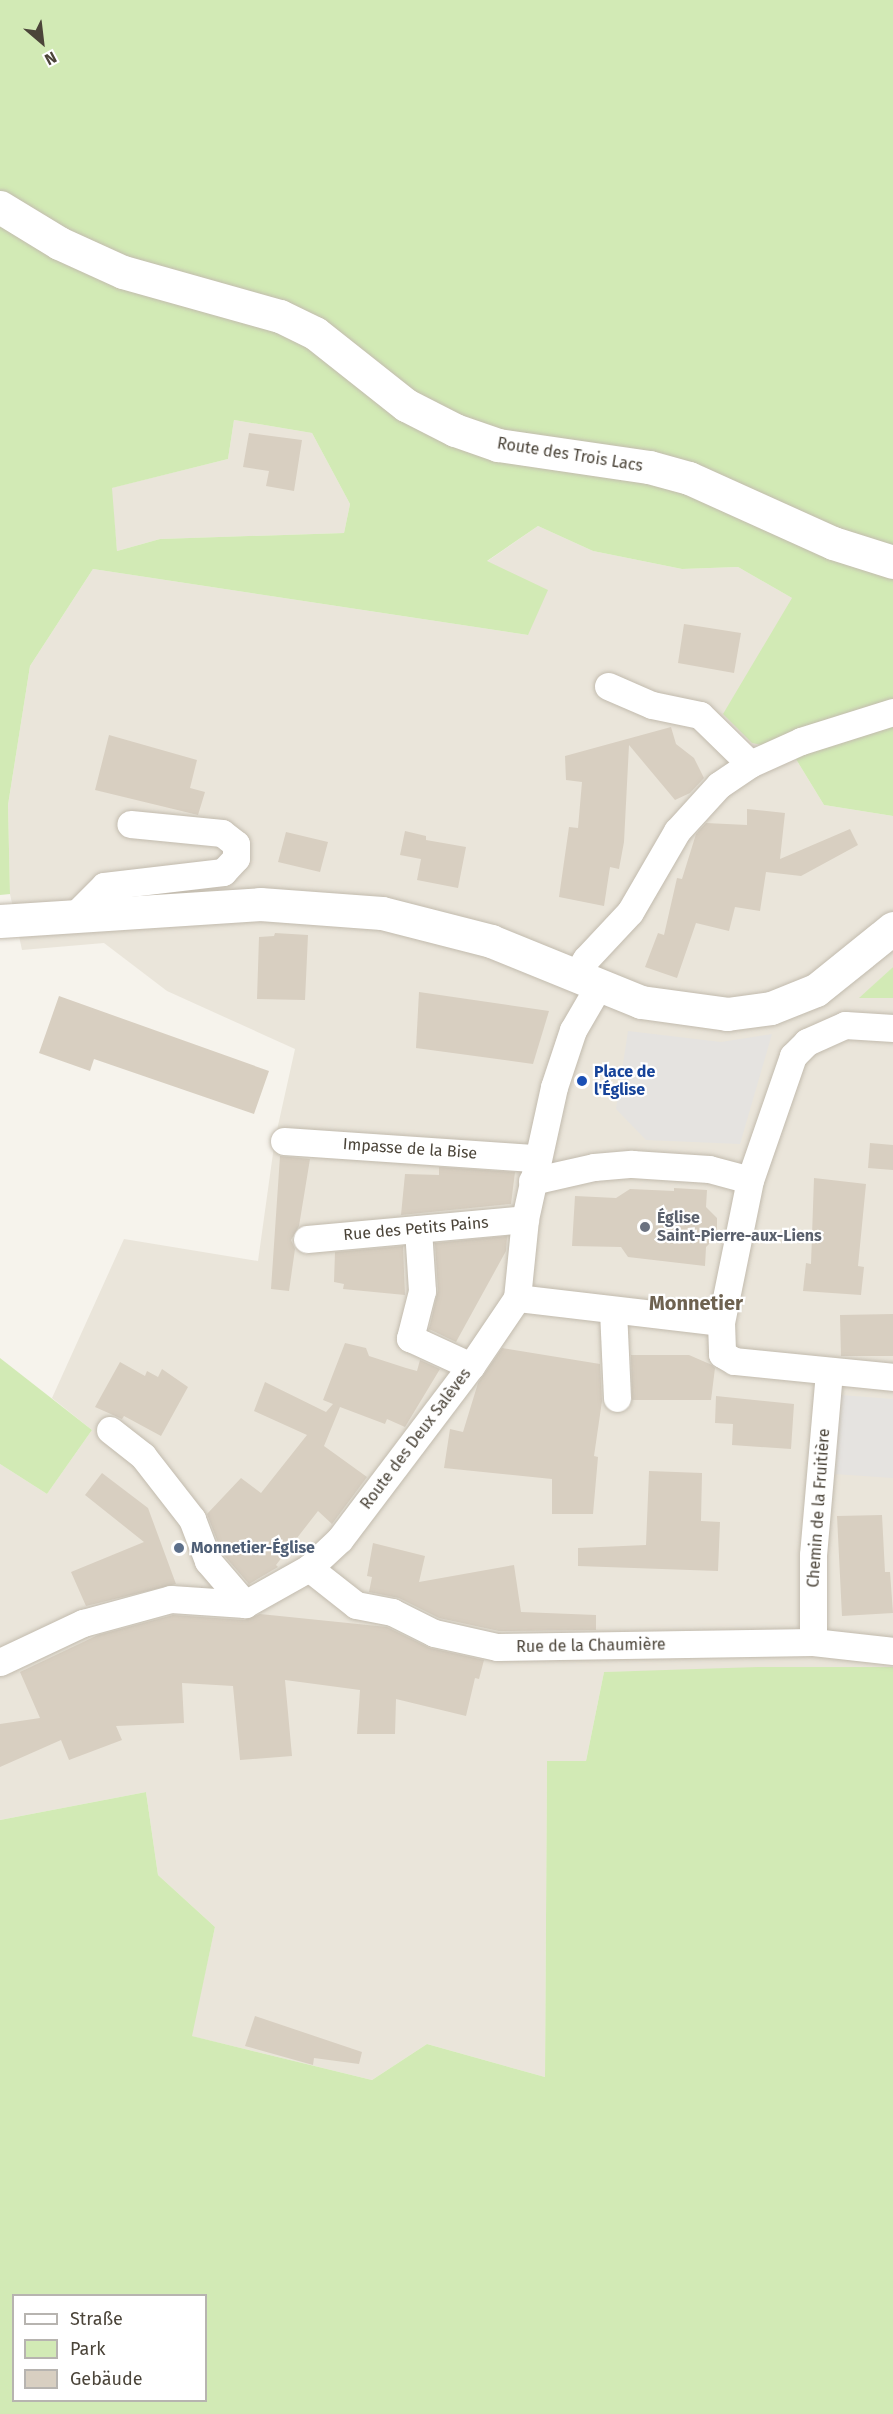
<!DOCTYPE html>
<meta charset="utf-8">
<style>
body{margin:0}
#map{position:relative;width:893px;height:2414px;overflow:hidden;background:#f6f3ec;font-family:"Fira Sans",sans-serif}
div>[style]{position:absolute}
.residential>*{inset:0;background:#eae5da}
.green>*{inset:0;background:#d2eab5}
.parking>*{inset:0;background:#e5e3e0}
.building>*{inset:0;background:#d8cfc1}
.roads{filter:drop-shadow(0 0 2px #c2bbae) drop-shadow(0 0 2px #c2bbae)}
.minor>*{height:27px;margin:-13.5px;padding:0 13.5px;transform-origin:13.5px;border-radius:13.5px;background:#fff}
.tertiary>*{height:33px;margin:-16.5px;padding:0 16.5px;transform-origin:16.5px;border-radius:16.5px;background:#fff}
.dots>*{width:16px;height:16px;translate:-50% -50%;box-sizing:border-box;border:3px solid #fff;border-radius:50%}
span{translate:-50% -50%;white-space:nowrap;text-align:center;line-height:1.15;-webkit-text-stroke:4.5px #fff;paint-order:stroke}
.street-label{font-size:16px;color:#4b4439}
.transit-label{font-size:16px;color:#164399;font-weight:700}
.left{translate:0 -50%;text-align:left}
.worship-label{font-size:16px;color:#5b616d;font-weight:700}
.service-label{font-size:16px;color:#4e5e75;font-weight:700}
.quarter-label{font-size:20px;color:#6e6250;font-weight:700}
.legend{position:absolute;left:12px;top:2294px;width:195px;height:108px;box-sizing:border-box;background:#fff;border:2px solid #b7b4b0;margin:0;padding:8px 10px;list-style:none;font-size:18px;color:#4b4439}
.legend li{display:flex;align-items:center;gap:12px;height:30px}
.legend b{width:30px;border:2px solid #b7b4b0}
.north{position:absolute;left:12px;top:12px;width:60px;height:60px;-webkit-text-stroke:4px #fff;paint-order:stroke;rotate:152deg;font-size:16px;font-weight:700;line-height:24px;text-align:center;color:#4b4439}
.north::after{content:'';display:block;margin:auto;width:21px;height:27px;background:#4b4439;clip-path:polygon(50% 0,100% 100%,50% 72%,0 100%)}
</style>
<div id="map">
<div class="residential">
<div style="clip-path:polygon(234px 420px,312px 433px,350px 504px,344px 533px,160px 539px,117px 551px,111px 488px,228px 459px)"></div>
<div style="clip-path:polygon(538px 526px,593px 551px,682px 569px,738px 567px,792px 598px,791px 751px,824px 805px,893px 816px,893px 967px,860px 998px,893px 998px,893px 1667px,604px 1672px,586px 1761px,547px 1762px,545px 2077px,427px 2044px,372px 2080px,191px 2036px,215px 1927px,158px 1875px,146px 1792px,0 1820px,0 1464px,47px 1494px,92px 1430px,52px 1398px,124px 1239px,258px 1261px,275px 1139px,295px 1049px,167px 991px,104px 943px,22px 950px,10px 894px,8px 805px,30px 666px,93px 569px,528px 635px,486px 562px)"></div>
</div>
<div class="green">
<div style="clip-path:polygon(evenodd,0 0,893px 0,893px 816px,824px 805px,791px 751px,752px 743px,723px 714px,792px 598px,738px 567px,682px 569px,593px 551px,538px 526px,487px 561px,548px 590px,528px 635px,93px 569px,30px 666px,8px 805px,10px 894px,0 895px,0 0,234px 420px,312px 433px,350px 504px,344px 533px,160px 539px,117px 551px,112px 488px,228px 459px,234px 420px)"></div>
<div style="clip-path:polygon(893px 967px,893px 998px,859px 998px)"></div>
<div style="clip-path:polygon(0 1358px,92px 1430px,47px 1494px,0 1464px)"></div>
<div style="clip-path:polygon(evenodd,758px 1667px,893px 1667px,893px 2414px,0 2414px,0 1820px,146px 1792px,158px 1875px,215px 1927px,192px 2036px,372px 2080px,427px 2044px,545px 2077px,547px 1761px,586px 1761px,604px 1672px,758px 1667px,14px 2296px,206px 2296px,206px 2400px,14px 2400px,14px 2296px)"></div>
</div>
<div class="parking">
<div style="clip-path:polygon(628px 1031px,721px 1042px,772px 1034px,740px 1144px,646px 1140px,616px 1109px)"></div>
<div style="clip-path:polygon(840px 1395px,893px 1399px,893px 1478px,835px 1474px)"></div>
</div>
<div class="building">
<div style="clip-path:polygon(249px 433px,302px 440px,294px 491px,266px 486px,269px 471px,243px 467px)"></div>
<div style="clip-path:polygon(684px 624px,741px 633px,734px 673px,678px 663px)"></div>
<div style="clip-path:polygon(671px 727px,676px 744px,694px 758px,704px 778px,690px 793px,675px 800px,629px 745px,624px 842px,619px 869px,610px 867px,604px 906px,559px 897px,569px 827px,578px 828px,582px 782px,566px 780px,565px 756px)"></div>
<div style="clip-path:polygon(109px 735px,197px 760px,190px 788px,205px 792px,198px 815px,95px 790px)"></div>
<div style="clip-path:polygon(747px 809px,785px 813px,780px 859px,850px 829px,858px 845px,801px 876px,766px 872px,760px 911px,735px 907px,729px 931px,696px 923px,677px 978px,645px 967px,658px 933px,664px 935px,677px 878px,682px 879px,696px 834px,706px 823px,747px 825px)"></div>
<div style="clip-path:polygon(405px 831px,426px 836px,426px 840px,466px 847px,458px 888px,417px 880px,421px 859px,400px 855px)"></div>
<div style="clip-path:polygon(286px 832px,328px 842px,320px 872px,278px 862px)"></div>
<div style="clip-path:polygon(275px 933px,308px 935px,305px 1000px,257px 999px,259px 937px,274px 936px)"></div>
<div style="clip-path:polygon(419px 992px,549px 1011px,533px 1064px,416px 1048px)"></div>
<div style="clip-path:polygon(59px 996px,269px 1071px,254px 1114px,94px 1059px,90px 1071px,39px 1053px)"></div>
<div style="clip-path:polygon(870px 1143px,893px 1145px,893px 1170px,868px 1168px)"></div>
<div style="clip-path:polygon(280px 1156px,310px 1159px,299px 1226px,291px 1240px,295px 1249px,289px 1291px,271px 1289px)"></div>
<div style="clip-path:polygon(439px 1167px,515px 1172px,511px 1204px,401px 1215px,405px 1174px,439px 1175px)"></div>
<div style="clip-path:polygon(814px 1178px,866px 1184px,858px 1266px,864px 1267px,861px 1295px,803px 1291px,806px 1263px,811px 1264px)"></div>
<div style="clip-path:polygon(674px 1188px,707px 1190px,706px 1207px,717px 1218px,717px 1236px,706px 1247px,705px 1266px,628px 1257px,621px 1247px,572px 1246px,575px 1196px,616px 1198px,630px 1189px,674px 1191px)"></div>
<div style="clip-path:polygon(507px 1236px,506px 1251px,456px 1342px,429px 1329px,438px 1290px,435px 1243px)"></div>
<div style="clip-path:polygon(403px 1246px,405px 1295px,343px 1289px,344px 1284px,334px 1282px,335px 1252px)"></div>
<div style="clip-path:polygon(893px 1314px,893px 1356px,841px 1356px,840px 1315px)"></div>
<div style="clip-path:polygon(345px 1343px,366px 1348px,369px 1356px,406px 1368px,417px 1371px,420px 1360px,440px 1369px,405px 1427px,387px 1419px,385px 1424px,340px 1407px,324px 1446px,367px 1477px,332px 1524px,318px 1511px,276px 1565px,278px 1567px,249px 1584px,222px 1553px,207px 1514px,241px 1478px,261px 1493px,307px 1435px,254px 1411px,265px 1382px,326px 1412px,333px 1404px,323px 1400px)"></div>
<div style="clip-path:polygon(502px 1348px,600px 1364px,602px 1401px,594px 1456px,598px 1457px,593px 1514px,552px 1514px,552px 1479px,444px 1468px,450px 1429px,463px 1432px,478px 1383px)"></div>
<div style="clip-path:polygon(631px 1355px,689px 1355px,712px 1365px,715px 1368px,711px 1400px,632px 1400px)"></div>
<div style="clip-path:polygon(120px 1362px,145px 1376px,147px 1371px,158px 1377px,162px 1369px,188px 1387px,161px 1436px,124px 1416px,122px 1419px,95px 1407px)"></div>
<div style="clip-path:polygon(716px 1396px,794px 1404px,791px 1449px,732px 1445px,733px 1424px,715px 1423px)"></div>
<div style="clip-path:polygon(649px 1471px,702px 1473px,701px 1521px,720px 1522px,718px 1571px,578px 1566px,578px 1548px,646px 1545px)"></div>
<div style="clip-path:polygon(102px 1473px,148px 1508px,176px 1584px,86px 1606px,71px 1572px,144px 1542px,85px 1495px)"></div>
<div style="clip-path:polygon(882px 1515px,885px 1572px,890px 1572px,893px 1613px,842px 1616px,837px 1516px)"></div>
<div style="clip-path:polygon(373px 1543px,425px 1556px,419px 1582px,514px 1565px,521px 1612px,596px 1615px,596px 1630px,499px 1631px,439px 1618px,399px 1598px,369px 1592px,372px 1577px,367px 1576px)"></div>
<div style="clip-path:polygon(260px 1614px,387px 1627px,430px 1648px,484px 1660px,479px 1679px,475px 1678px,466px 1716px,396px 1699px,395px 1734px,357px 1734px,360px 1690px,285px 1680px,292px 1756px,240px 1760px,233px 1686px,182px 1683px,184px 1723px,116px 1726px,122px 1740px,69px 1760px,61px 1740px,0 1767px,0 1724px,40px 1718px,20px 1672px,98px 1635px,173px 1615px,244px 1620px)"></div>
<div style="clip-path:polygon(255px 2016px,362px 2052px,359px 2064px,314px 2058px,313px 2065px,245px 2046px)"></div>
</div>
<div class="roads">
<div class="minor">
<div style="left:608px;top:686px;width:48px;rotate:23.4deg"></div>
<div style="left:652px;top:705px;width:49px;rotate:11.8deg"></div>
<div style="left:700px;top:715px;width:70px;rotate:44.4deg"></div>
<div style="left:75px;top:915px;width:41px;rotate:-45deg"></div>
<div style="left:104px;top:886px;width:120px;rotate:-6.7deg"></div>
<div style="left:223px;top:872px;width:19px;rotate:-47deg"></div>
<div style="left:236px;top:858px;width:14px;rotate:-90deg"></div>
<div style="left:236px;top:844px;width:18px;rotate:-142deg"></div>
<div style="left:222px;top:833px;width:92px;rotate:-174.4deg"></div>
<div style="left:576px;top:975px;width:19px;rotate:-58deg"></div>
<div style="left:586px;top:959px;width:64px;rotate:-46.9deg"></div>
<div style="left:630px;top:912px;width:94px;rotate:-59.9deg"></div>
<div style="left:677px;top:831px;width:62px;rotate:-47.6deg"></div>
<div style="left:719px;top:785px;width:37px;rotate:-34deg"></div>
<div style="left:750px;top:764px;width:56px;rotate:-24.3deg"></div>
<div style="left:801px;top:741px;width:96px;rotate:-17.5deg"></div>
<div style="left:893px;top:1028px;width:48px;rotate:-176.4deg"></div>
<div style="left:845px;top:1025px;width:42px;rotate:155.9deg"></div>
<div style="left:807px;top:1042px;width:20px;rotate:135deg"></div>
<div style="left:793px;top:1056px;width:131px;rotate:109.1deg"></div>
<div style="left:750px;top:1180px;width:145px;rotate:101.5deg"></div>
<div style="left:721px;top:1322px;width:32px;rotate:88deg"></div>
<div style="left:722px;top:1354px;width:14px;rotate:30deg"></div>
<div style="left:734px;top:1361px;width:160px;rotate:5.7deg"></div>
<div style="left:284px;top:1141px;width:253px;rotate:3.9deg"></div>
<div style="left:532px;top:1181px;width:64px;rotate:-12.7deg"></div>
<div style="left:594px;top:1167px;width:38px;rotate:-5deg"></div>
<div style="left:632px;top:1164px;width:77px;rotate:3.7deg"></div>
<div style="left:709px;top:1169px;width:42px;rotate:15deg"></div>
<div style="left:418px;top:1229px;width:62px;rotate:86.3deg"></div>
<div style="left:422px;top:1291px;width:49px;rotate:104.3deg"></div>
<div style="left:410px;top:1338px;width:67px;rotate:24.7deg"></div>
<div style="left:307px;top:1239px;width:219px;rotate:-5.2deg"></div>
<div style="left:517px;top:1298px;width:205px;rotate:6.7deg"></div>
<div style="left:613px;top:1310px;width:88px;rotate:87.4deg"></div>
<div style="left:110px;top:1430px;width:42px;rotate:38.2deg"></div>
<div style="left:143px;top:1456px;width:80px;rotate:52.1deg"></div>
<div style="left:192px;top:1519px;width:45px;rotate:69.1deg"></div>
<div style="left:208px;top:1561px;width:57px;rotate:49.3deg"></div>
<div style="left:309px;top:1568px;width:60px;rotate:38.2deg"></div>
<div style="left:356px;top:1605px;width:37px;rotate:11deg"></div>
<div style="left:392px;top:1612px;width:47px;rotate:26.6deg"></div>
<div style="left:434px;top:1633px;width:65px;rotate:12.5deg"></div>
<div style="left:497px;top:1647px;width:316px;rotate:-0.9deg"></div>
<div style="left:813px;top:1642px;width:81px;rotate:6.4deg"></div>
<div style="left:813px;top:1642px;width:87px;rotate:-90deg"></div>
<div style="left:813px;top:1555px;width:183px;rotate:-85deg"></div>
<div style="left:0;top:1662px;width:92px;rotate:-25.2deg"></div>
<div style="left:83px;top:1623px;width:91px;rotate:-15.3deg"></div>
<div style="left:171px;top:1599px;width:74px;rotate:3.9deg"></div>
<div style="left:245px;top:1604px;width:73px;rotate:-29.4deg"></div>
<div style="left:309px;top:1568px;width:42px;rotate:-43.1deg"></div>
<div style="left:340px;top:1539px;width:217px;rotate:-52.9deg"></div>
<div style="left:471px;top:1366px;width:82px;rotate:-55.9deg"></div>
<div style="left:517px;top:1298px;width:79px;rotate:-84.2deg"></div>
<div style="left:525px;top:1219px;width:135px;rotate:-77.6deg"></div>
<div style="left:554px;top:1087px;width:60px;rotate:-71.6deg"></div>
<div style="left:573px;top:1030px;width:50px;rotate:-59.8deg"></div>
</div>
<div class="tertiary">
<div style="left:0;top:207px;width:69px;rotate:31.4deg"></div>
<div style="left:59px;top:243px;width:70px;rotate:24.4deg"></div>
<div style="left:123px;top:272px;width:163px;rotate:15.7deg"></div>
<div style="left:280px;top:316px;width:39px;rotate:26deg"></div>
<div style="left:315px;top:333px;width:116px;rotate:38.4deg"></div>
<div style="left:406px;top:405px;width:55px;rotate:27deg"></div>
<div style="left:455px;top:430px;width:46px;rotate:19.2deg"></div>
<div style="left:498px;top:445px;width:153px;rotate:8.3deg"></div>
<div style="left:649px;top:467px;width:41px;rotate:15.4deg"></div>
<div style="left:689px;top:478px;width:158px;rotate:24.3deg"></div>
<div style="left:833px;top:543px;width:63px;rotate:17.6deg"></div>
<div style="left:0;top:921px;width:261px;rotate:-3.7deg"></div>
<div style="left:260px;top:904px;width:122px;rotate:4.2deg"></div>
<div style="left:382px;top:913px;width:113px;rotate:14.4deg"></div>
<div style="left:491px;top:941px;width:162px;rotate:22.1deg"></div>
<div style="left:641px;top:1002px;width:87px;rotate:7.9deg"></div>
<div style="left:727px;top:1014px;width:44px;rotate:-7.8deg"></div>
<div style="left:771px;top:1008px;width:48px;rotate:-21.8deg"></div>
<div style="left:816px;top:990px;width:99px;rotate:-38.8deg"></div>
</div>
</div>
<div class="dots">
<div style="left:582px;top:1081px;background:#1a4fb4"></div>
<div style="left:645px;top:1227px;background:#6b7280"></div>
<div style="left:179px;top:1548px;background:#5c6f8a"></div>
</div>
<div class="street-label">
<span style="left:570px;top:455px;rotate:9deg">Route des Trois Lacs</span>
<span style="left:410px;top:1149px;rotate:4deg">Impasse de la Bise</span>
<span style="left:416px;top:1229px;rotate:-5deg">Rue des Petits Pains</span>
<span style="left:416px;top:1439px;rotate:-53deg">Route des Deux Salèves</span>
<span style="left:819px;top:1508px;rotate:-86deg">Chemin de la Fruitière</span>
<span style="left:591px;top:1646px;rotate:-1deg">Rue de la Chaumière</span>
</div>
<div class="transit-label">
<span class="left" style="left:594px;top:1081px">Place de<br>l'Église</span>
</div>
<div class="worship-label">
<span class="left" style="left:657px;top:1227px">Église<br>Saint-Pierre-aux-Liens</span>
</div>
<div class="service-label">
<span class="left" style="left:191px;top:1548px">Monnetier-Église</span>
</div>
<div class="quarter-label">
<span style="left:696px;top:1303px">Monnetier</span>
</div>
<ul class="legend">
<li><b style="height:8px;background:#fff"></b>Straße</li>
<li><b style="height:16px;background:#d2eab5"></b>Park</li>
<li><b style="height:16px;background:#d8cfc1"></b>Gebäude</li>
</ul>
<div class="north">N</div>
</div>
